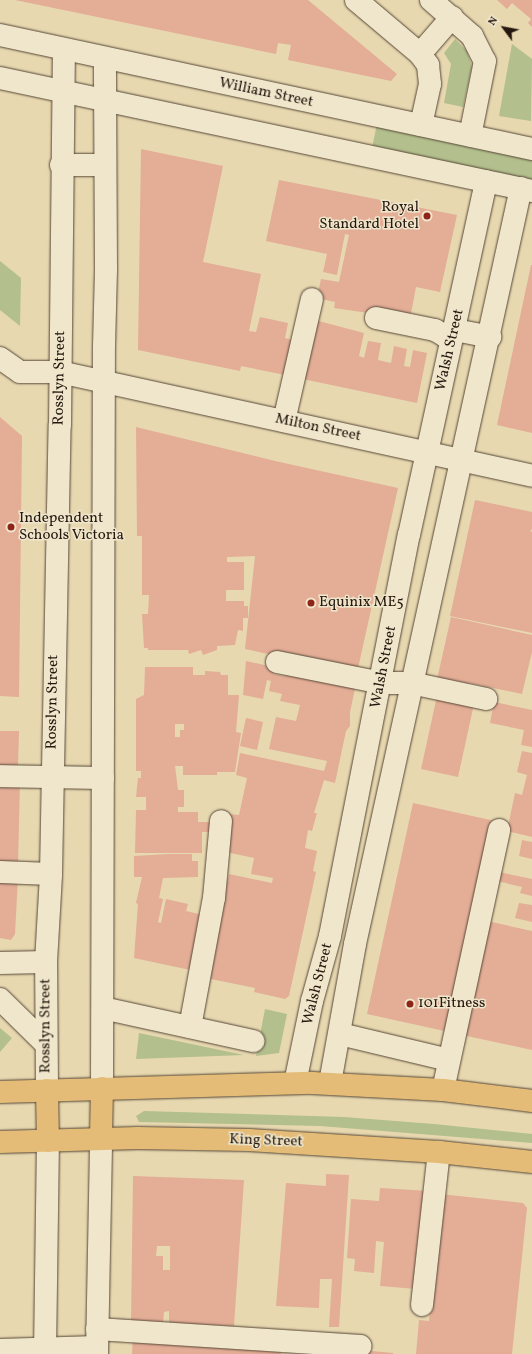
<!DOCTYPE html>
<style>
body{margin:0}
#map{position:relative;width:532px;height:1354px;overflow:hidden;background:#e7d8b0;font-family:Vollkorn,serif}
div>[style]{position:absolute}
.green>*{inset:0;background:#b3bf8d}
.building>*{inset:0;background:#e3ad96}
.roads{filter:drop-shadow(0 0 1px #564736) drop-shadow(0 0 1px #564736)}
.minor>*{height:22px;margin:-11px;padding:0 11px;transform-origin:11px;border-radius:11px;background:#efe6cc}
.highway>*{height:22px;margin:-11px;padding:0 11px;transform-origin:11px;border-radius:11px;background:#e4bc78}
.dots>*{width:11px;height:11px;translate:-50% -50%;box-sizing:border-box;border:2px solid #efe6cc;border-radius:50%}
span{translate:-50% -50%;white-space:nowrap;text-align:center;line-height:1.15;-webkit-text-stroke:3px #efe6cc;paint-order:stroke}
.street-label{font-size:15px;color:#25170d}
.poi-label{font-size:15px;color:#25170d}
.right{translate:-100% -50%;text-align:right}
.left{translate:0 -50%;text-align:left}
.north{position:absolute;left:484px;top:8px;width:40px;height:40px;-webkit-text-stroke:3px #efe6cc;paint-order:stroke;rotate:302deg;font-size:11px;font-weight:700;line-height:16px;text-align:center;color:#25170d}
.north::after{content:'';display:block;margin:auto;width:14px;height:18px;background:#25170d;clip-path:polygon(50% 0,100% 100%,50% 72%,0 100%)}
</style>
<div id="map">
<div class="green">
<div style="clip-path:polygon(455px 39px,467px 51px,472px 67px,463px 107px,444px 103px,451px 64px,444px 53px)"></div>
<div style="clip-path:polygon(512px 44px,532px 59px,531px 121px,499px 116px)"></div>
<div style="clip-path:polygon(377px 124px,532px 156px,532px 180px,372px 148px)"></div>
<div style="clip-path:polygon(0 261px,21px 278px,20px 326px,0 310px)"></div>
<div style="clip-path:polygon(265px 1009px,287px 1014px,279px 1053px,256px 1056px)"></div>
<div style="clip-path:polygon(0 1028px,12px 1038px,0 1052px)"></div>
<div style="clip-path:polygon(139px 1033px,244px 1055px,136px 1059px)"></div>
<div style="clip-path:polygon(144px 1111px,344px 1117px,434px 1124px,532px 1134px,532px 1143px,320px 1126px,139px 1122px,136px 1116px)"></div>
</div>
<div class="building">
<div style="clip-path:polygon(15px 0,308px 0,397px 74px,391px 81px,288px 60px,291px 45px,278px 43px,276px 54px)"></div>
<div style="clip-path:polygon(497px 0,532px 0,532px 27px,528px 23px,531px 19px,512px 3px,507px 9px)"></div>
<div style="clip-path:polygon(141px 149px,223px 166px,203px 262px,261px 274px,249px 331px,256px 332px,260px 317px,288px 323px,285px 338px,292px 340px,285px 375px,241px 366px,240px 371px,138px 350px)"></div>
<div style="clip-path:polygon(279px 180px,457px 215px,440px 292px,416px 287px,410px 319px,334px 308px,335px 302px,317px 298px,321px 279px,339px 282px,349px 235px,345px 234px,337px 275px,323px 272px,327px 254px,266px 241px)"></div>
<div style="clip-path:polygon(531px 265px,532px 265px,532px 433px,497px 425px)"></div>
<div style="clip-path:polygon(311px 319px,364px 333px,359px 356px,364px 358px,368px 341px,381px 343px,378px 360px,391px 363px,394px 346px,407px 349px,404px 366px,410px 367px,413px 350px,427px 353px,417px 403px,298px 378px)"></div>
<div style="clip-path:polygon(0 417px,22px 436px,19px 697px,0 696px)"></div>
<div style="clip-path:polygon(136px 427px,275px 461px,398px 488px,357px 673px,245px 649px,255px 556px,227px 557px,227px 562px,244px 562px,244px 590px,226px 590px,226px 601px,244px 601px,244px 606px,248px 606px,248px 618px,243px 618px,243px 631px,238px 630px,235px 645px,217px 646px,217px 650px,203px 655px,201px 650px,189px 654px,188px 650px,148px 650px,148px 648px,144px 648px,142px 614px,148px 614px,149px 595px,142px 595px,142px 536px,137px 536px)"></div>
<div style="clip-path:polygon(475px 500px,532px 512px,532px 529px,530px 531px,532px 532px,532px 633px,450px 616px)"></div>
<div style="clip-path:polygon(451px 617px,532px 635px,532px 652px,522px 694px,469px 683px,467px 691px,436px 684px)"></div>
<div style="clip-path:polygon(246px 661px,274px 667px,273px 674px,285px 676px,287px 669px,356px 684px,350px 712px,350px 726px,346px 731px,335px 783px,324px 780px,314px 813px,317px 813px,312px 831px,308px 830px,305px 848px,317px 851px,313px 871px,316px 872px,289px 996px,285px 999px,254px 992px,255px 988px,206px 978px,229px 874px,272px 883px,273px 878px,251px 874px,254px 858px,226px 852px,230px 814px,239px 815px,247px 778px,236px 775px,240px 753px,324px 771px,327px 761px,269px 749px,276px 717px,296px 721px,300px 705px,280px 701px,282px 694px,269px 691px,271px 681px,267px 680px,263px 699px,243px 695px)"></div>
<div style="clip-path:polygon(evenodd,145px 667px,193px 667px,193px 675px,205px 675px,205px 671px,220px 672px,221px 675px,228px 675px,228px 695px,239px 695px,236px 732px,241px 733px,235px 772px,217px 772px,217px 775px,183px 775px,183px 766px,175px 766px,178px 790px,184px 790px,184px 807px,178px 807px,178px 812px,198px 812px,198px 822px,217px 822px,217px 832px,202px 832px,202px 853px,135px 853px,136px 810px,146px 810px,146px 797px,136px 797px,138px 778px,141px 778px,141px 771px,136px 771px,136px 699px,144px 695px,145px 667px,175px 724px,184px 724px,184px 730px,180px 730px,180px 737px,175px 737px,175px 724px)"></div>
<div style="clip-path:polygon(437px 696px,474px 704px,458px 777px,421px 769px)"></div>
<div style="clip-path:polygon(494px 702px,532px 710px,532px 747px,521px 745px,524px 730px,490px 723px)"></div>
<div style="clip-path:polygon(246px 718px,263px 722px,257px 750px,240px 746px)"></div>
<div style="clip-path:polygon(0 731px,19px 731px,18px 766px,0 766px)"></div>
<div style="clip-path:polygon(522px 751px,532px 753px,532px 837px,507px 831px,515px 793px,522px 795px,527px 775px,517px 772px)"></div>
<div style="clip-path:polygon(0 780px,20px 780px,18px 865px,0 865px)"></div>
<div style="clip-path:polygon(413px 803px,495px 821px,449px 1032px,367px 1014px)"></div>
<div style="clip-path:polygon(522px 840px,532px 842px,532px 859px,519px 856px)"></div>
<div style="clip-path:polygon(169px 854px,192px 854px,192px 861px,198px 861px,198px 877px,163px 878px,159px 898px,163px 899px,158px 922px,161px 923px,166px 899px,188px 904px,186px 911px,207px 916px,195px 971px,134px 958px,138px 904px,136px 903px,142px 877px,134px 877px,134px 856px)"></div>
<div style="clip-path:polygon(499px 872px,532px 879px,532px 896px,520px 893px,522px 887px,497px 881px)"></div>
<div style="clip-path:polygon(0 876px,18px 877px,15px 934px,11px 940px,0 938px)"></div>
<div style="clip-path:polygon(519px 903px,532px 905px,532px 922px,515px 918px)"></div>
<div style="clip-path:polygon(487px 921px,532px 931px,532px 1050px,462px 1035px)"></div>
<div style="clip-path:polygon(326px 1174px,349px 1175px,339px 1327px,329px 1327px,332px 1279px,320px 1279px,319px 1308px,276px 1306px,286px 1183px,326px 1186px)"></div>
<div style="clip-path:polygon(evenodd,133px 1176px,244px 1180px,234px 1326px,169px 1323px,169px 1311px,164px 1312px,163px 1322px,131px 1322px,133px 1176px,157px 1246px,170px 1246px,170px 1270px,163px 1270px,163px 1256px,156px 1256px,157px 1246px)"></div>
<div style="clip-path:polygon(380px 1188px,429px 1191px,417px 1289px,380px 1286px,384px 1242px,376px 1241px,374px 1273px,354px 1271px,355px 1259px,347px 1258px,351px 1199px,379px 1201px)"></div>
<div style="clip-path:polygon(440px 1194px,523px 1203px,527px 1208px,512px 1354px,416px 1354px,419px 1320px,429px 1321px)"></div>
<div style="clip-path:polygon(133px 1336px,282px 1344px,281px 1354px,132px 1354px)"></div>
<div style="clip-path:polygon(361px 1350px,393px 1353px,393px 1354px,361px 1354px)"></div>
</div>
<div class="roads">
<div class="minor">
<div style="left:356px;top:0;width:84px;rotate:40.2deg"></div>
<div style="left:420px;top:54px;width:14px;rotate:54deg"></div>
<div style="left:428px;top:65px;width:19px;rotate:84deg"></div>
<div style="left:430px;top:84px;width:42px;rotate:102.4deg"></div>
<div style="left:431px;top:0;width:55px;rotate:41.3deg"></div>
<div style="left:472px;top:36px;width:28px;rotate:63deg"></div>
<div style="left:485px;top:61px;width:76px;rotate:101.3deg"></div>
<div style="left:0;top:35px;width:544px;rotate:12.09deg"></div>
<div style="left:420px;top:54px;width:49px;rotate:-49.1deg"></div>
<div style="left:0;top:78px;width:544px;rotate:11.99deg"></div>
<div style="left:61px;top:165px;width:44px"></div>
<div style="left:376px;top:318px;width:60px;rotate:11.5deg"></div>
<div style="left:435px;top:330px;width:12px;rotate:31deg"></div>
<div style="left:445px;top:336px;width:12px;rotate:-31deg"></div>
<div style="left:455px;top:330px;width:36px;rotate:11deg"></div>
<div style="left:0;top:358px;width:24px;rotate:35deg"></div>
<div style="left:20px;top:372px;width:40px"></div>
<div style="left:60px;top:372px;width:483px;rotate:12.4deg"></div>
<div style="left:284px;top:421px;width:125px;rotate:-77.1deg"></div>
<div style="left:277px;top:662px;width:107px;rotate:11.3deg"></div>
<div style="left:382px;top:683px;width:29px"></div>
<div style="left:411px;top:683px;width:77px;rotate:12deg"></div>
<div style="left:0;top:776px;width:103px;rotate:1.1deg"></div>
<div style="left:0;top:872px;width:51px;rotate:2.2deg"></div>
<div style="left:0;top:963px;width:46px;rotate:-1.2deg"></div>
<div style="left:0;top:999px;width:64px;rotate:44.4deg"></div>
<div style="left:103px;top:1008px;width:154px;rotate:12.4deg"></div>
<div style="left:190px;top:1027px;width:131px;rotate:-79.5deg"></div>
<div style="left:214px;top:898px;width:77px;rotate:-84.8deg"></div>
<div style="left:340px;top:1034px;width:112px;rotate:13.4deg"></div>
<div style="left:295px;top:1083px;width:84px;rotate:-78.3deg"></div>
<div style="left:312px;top:1001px;width:67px;rotate:-74.5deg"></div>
<div style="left:330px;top:936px;width:409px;rotate:-78.9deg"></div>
<div style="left:409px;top:535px;width:362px;rotate:-77.7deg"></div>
<div style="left:330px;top:1083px;width:141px;rotate:-79.8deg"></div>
<div style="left:355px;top:944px;width:774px;rotate:-77.62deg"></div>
<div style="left:102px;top:1088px;width:742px;rotate:-89.85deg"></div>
<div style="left:104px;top:346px;width:77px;rotate:-88.5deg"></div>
<div style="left:106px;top:269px;width:210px;rotate:-90.3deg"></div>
<div style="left:47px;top:1090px;width:128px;rotate:-90.4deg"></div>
<div style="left:46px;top:962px;width:88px;rotate:-86.7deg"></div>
<div style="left:51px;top:874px;width:449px;rotate:-88.9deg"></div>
<div style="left:60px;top:425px;width:375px;rotate:-89.4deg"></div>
<div style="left:443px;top:1090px;width:266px;rotate:-77.8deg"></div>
<div style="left:422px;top:1305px;width:154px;rotate:-83.7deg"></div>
<div style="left:97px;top:1329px;width:264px;rotate:3.7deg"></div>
<div style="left:0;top:1350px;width:97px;rotate:-1.8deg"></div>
<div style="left:45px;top:1354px;width:213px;rotate:-89.2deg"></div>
<div style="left:97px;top:1354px;width:216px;rotate:-88.9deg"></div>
</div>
<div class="highway">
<div style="left:47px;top:1090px;width:51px;rotate:88.9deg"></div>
<div style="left:0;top:1092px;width:312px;rotate:-1.7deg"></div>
<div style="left:312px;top:1083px;width:131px;rotate:3.1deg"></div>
<div style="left:443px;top:1090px;width:90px;rotate:7deg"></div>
<div style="left:101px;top:1138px;width:50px;rotate:-88.9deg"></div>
<div style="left:0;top:1142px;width:138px;rotate:-1.7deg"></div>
<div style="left:138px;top:1138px;width:111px;rotate:1deg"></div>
<div style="left:249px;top:1140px;width:190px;rotate:3.6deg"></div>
<div style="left:439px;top:1152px;width:94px;rotate:6.1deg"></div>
</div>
</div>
<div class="dots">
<div style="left:427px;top:216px;background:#8f2418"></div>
<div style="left:11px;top:527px;background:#8f2418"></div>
<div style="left:311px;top:603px;background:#8f2418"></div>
<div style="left:410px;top:1004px;background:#8f2418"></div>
</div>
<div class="street-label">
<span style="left:266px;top:93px;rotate:12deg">William Street</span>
<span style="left:450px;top:350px;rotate:-77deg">Walsh Street</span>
<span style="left:60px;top:378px;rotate:-89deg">Rosslyn Street</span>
<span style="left:318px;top:428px;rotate:12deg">Milton Street</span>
<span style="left:384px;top:667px;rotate:-79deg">Walsh Street</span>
<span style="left:53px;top:702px;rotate:-89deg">Rosslyn Street</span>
<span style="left:318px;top:984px;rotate:-76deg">Walsh Street</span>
<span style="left:46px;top:1026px;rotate:-90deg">Rosslyn Street</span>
<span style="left:266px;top:1141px;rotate:2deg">King Street</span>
</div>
<div class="poi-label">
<span class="right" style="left:419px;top:216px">Royal<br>Standard Hotel</span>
<span class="left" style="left:19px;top:527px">Independent<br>Schools Victoria</span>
<span class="left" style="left:319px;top:603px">Equinix ME5</span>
<span class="left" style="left:418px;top:1004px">101Fitness</span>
</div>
<div class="north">N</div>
</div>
